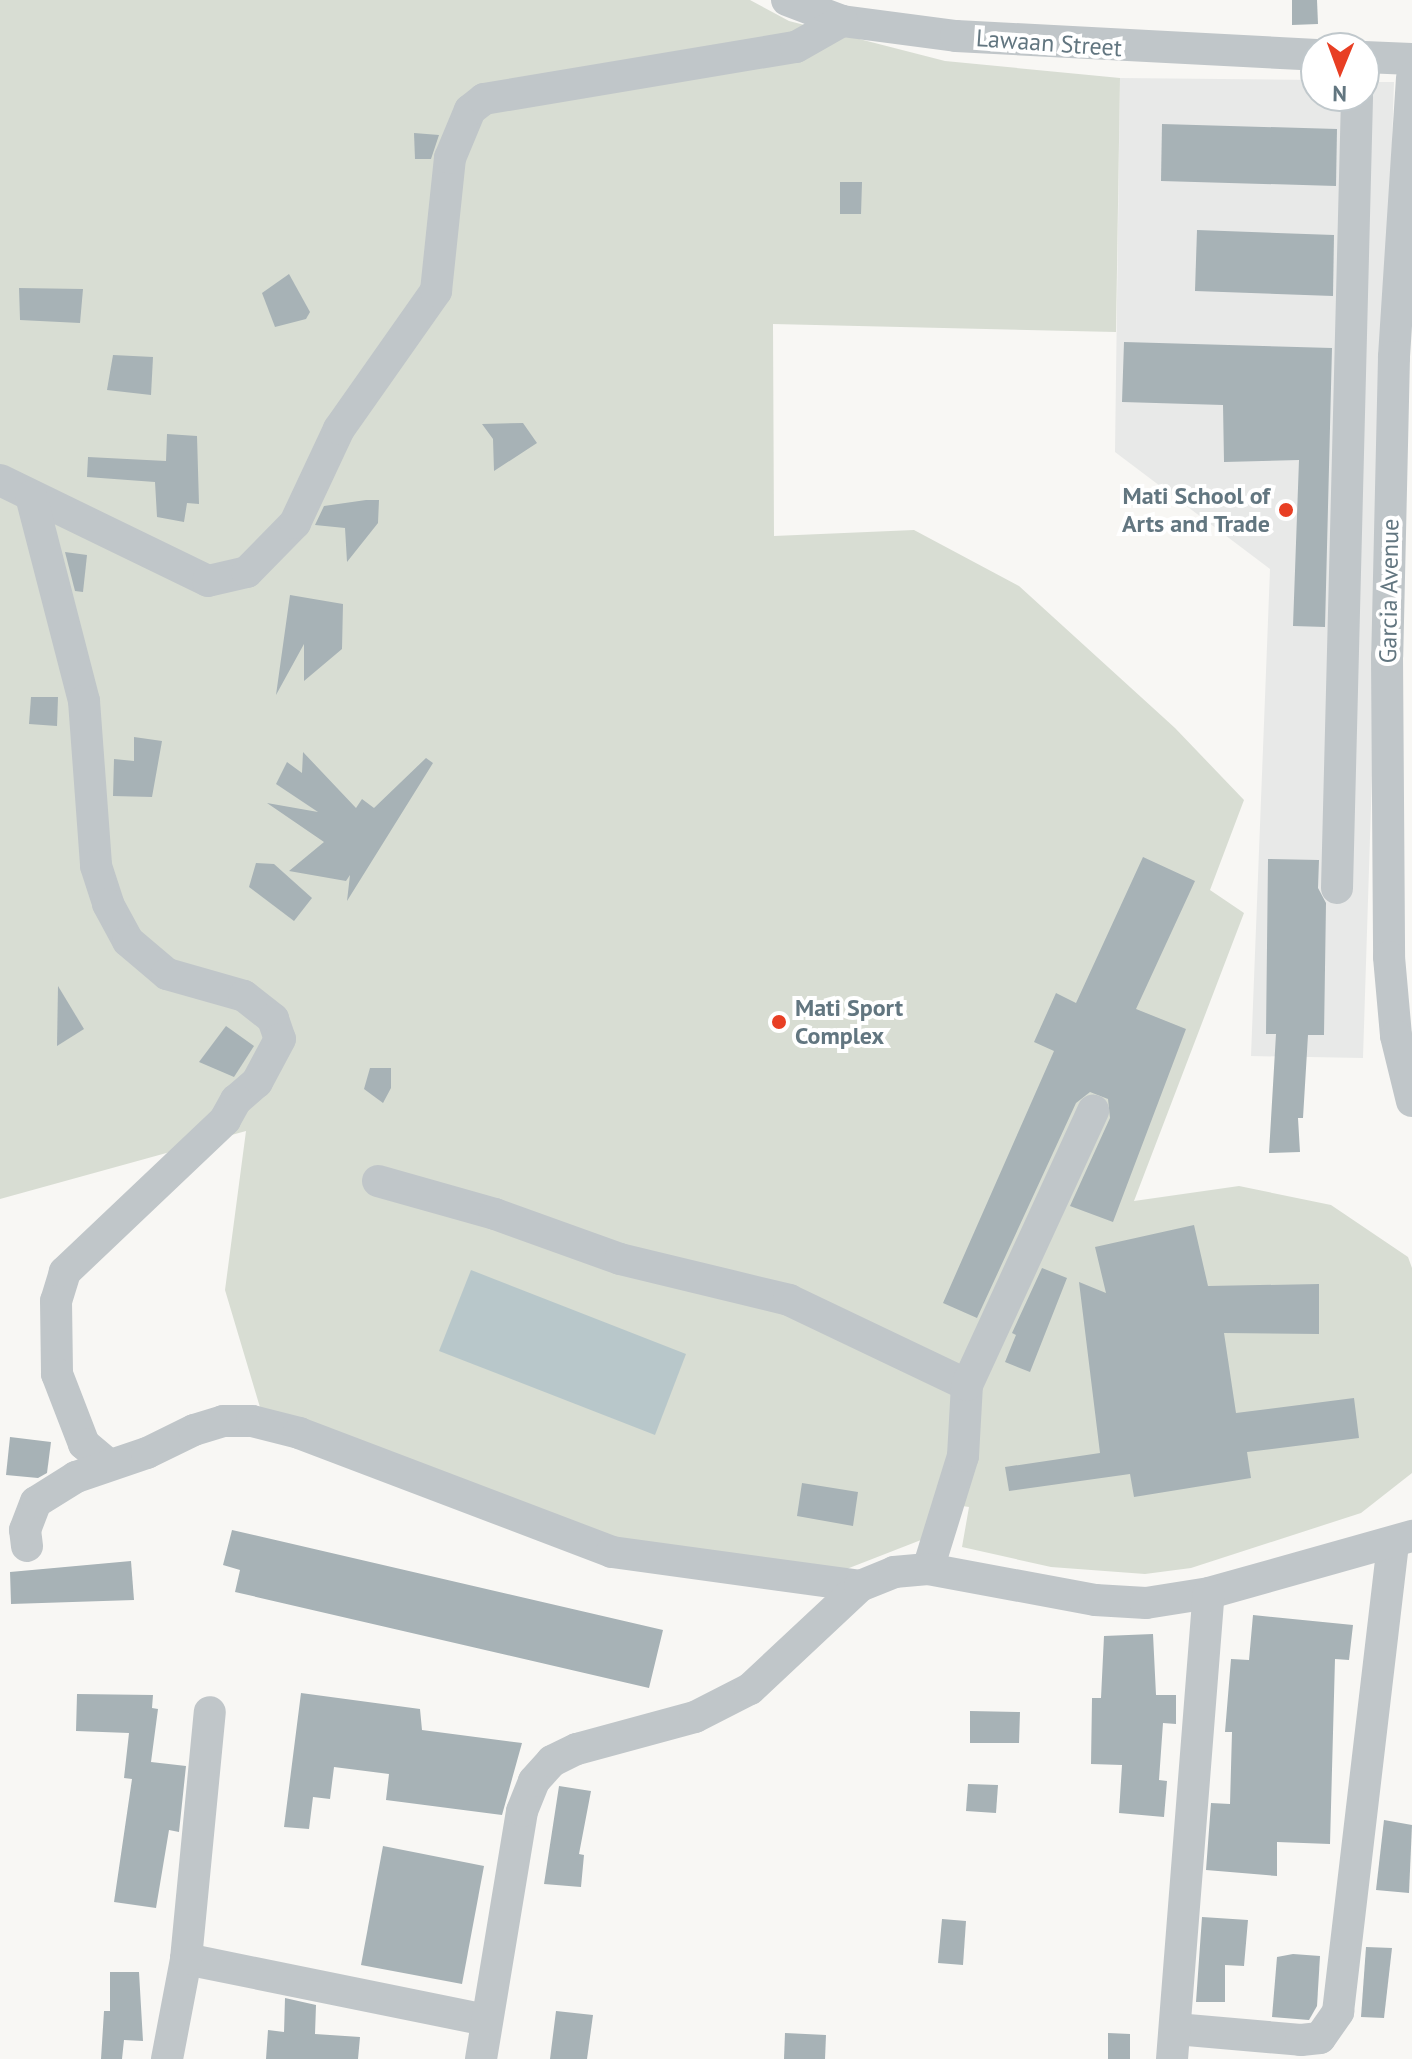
<!DOCTYPE html>
<style>
body{margin:0}
#map{position:relative;width:1412px;height:2059px;overflow:hidden;background:#f8f7f4;font-family:"PT Sans",sans-serif}
div>[style]{position:absolute}
.built>*{inset:0;background:#e8e9e8}
.green>*{inset:0;background:#d8ddd3}
.water>*{inset:0;background:#b8c7ca}
.building>*{inset:0;background:#a7b2b6}
.minor>*{height:32px;margin:-16px;padding:0 16px;transform-origin:16px;border-radius:16px;background:#c0c6c9}
.dots>*{width:22px;height:22px;translate:-50% -50%;box-sizing:border-box;border:4px solid #fff;border-radius:50%}
span{translate:-50% -50%;white-space:nowrap;text-align:center;line-height:1.15;-webkit-text-stroke:8px #fff;paint-order:stroke}
.street-label{font-size:24px;color:#627680}
.poi-label{font-size:24px;color:#627680;font-weight:700}
.right{translate:-100% -50%;text-align:right}
.left{translate:0 -50%;text-align:left}
.north{position:absolute;left:1300px;top:32px;width:80px;height:80px;box-sizing:border-box;background:#fff;border:2px solid #c0c8cc;border-radius:50%;rotate:181deg;font-size:22px;font-weight:700;line-height:32px;text-align:center;color:#627680}
.north::after{content:'';display:block;margin:auto;width:28px;height:36px;background:#e83f24;clip-path:polygon(50% 0,100% 100%,50% 72%,0 100%)}
</style>
<div id="map">
<div class="built">
<div style="clip-path:polygon(1120px 78px,1316px 80px,1316px 96px,1364px 96px,1364px 82px,1394px 82px,1363px 1058px,1251px 1056px,1270px 569px,1115px 452px)"></div>
</div>
<div class="green">
<div style="clip-path:polygon(0 0,750px 0,789px 21px,945px 61px,1120px 78px,1116px 332px,773px 324px,774px 536px,914px 530px,1019px 586px,1175px 728px,1244px 800px,1210px 890px,1244px 913px,1134px 1201px,1239px 1186px,1331px 1205px,1408px 1257px,1412px 1268px,1412px 1473px,1361px 1513px,1191px 1568px,1145px 1574px,1051px 1567px,962px 1547px,969px 1507px,936px 1502px,921px 1540px,844px 1570px,620px 1539px,262px 1414px,225px 1290px,246px 1131px,0 1199px)"></div>
</div>
<div class="water">
<div style="clip-path:polygon(471px 1270px,686px 1354px,655px 1435px,439px 1351px)"></div>
</div>
<div class="building">
<div style="clip-path:polygon(1292px 0,1317px 0,1318px 24px,1292px 25px)"></div>
<div style="clip-path:polygon(1162px 124px,1337px 129px,1336px 186px,1161px 181px)"></div>
<div style="clip-path:polygon(414px 133px,439px 135px,431px 159px,415px 159px)"></div>
<div style="clip-path:polygon(840px 182px,862px 182px,861px 214px,840px 214px)"></div>
<div style="clip-path:polygon(1197px 230px,1334px 235px,1333px 296px,1195px 291px)"></div>
<div style="clip-path:polygon(289px 274px,310px 312px,306px 319px,275px 327px,262px 293px)"></div>
<div style="clip-path:polygon(19px 288px,83px 289px,80px 323px,20px 320px)"></div>
<div style="clip-path:polygon(1124px 342px,1332px 348px,1325px 627px,1293px 626px,1299px 460px,1224px 462px,1223px 405px,1122px 402px)"></div>
<div style="clip-path:polygon(113px 355px,153px 357px,151px 395px,107px 390px)"></div>
<div style="clip-path:polygon(523px 423px,537px 443px,494px 471px,493px 439px,482px 424px)"></div>
<div style="clip-path:polygon(167px 434px,197px 436px,199px 504px,187px 503px,184px 522px,157px 517px,155px 482px,87px 477px,88px 457px,166px 461px)"></div>
<div style="clip-path:polygon(366px 500px,379px 500px,378px 523px,347px 562px,345px 528px,315px 525px,324px 506px)"></div>
<div style="clip-path:polygon(65px 552px,87px 555px,83px 592px,75px 591px)"></div>
<div style="clip-path:polygon(290px 595px,343px 604px,342px 649px,304px 681px,304px 644px,276px 695px)"></div>
<div style="clip-path:polygon(31px 697px,58px 697px,57px 726px,29px 724px)"></div>
<div style="clip-path:polygon(134px 737px,162px 741px,152px 797px,113px 796px,114px 759px,134px 761px)"></div>
<div style="clip-path:polygon(303px 752px,356px 808px,362px 799px,374px 808px,426px 758px,433px 763px,347px 901px,350px 875px,346px 881px,289px 871px,324px 842px,267px 803px,318px 812px,276px 784px,287px 762px,302px 773px)"></div>
<div style="clip-path:polygon(1143px 857px,1195px 881px,1136px 1009px,1186px 1029px,1113px 1222px,1070px 1206px,1110px 1118px,1108px 1099px,1090px 1092px,1076px 1103px,977px 1318px,943px 1303px,1054px 1051px,1034px 1042px,1056px 993px,1076px 1003px)"></div>
<div style="clip-path:polygon(1268px 859px,1319px 860px,1318px 888px,1326px 903px,1324px 1035px,1308px 1035px,1303px 1118px,1298px 1118px,1300px 1152px,1269px 1153px,1276px 1034px,1266px 1034px)"></div>
<div style="clip-path:polygon(256px 863px,274px 864px,312px 898px,294px 921px,249px 887px)"></div>
<div style="clip-path:polygon(58px 986px,84px 1029px,57px 1046px)"></div>
<div style="clip-path:polygon(226px 1026px,254px 1046px,234px 1077px,199px 1062px)"></div>
<div style="clip-path:polygon(370px 1068px,391px 1068px,391px 1088px,383px 1103px,364px 1089px)"></div>
<div style="clip-path:polygon(1194px 1225px,1208px 1286px,1319px 1284px,1319px 1334px,1224px 1333px,1236px 1413px,1354px 1398px,1359px 1438px,1247px 1452px,1251px 1478px,1134px 1497px,1130px 1474px,1009px 1491px,1005px 1467px,1100px 1453px,1079px 1282px,1106px 1293px,1095px 1247px)"></div>
<div style="clip-path:polygon(1042px 1268px,1067px 1278px,1030px 1372px,1005px 1362px,1016px 1335px,1012px 1333px)"></div>
<div style="clip-path:polygon(10px 1437px,51px 1442px,47px 1473px,38px 1478px,6px 1475px)"></div>
<div style="clip-path:polygon(802px 1483px,858px 1492px,853px 1526px,797px 1516px)"></div>
<div style="clip-path:polygon(232px 1530px,663px 1630px,649px 1688px,235px 1592px,240px 1570px,223px 1565px)"></div>
<div style="clip-path:polygon(131px 1561px,134px 1600px,11px 1604px,10px 1572px)"></div>
<div style="clip-path:polygon(1253px 1615px,1353px 1625px,1349px 1660px,1335px 1659px,1330px 1844px,1277px 1842px,1277px 1876px,1206px 1870px,1211px 1803px,1230px 1804px,1232px 1732px,1225px 1732px,1231px 1659px,1249px 1660px)"></div>
<div style="clip-path:polygon(1153px 1634px,1156px 1695px,1176px 1695px,1176px 1724px,1163px 1723px,1159px 1780px,1167px 1781px,1164px 1817px,1119px 1813px,1122px 1765px,1091px 1764px,1092px 1698px,1101px 1698px,1104px 1636px)"></div>
<div style="clip-path:polygon(301px 1693px,420px 1709px,422px 1730px,522px 1743px,502px 1815px,386px 1800px,389px 1774px,334px 1767px,330px 1799px,313px 1797px,309px 1829px,284px 1827px)"></div>
<div style="clip-path:polygon(77px 1694px,153px 1695px,152px 1708px,158px 1709px,151px 1762px,186px 1766px,179px 1832px,169px 1830px,156px 1908px,114px 1902px,132px 1779px,124px 1778px,129px 1733px,76px 1731px)"></div>
<div style="clip-path:polygon(970px 1711px,1020px 1712px,1019px 1743px,970px 1743px)"></div>
<div style="clip-path:polygon(968px 1784px,998px 1785px,996px 1813px,966px 1811px)"></div>
<div style="clip-path:polygon(559px 1786px,591px 1791px,579px 1854px,584px 1855px,581px 1887px,544px 1884px)"></div>
<div style="clip-path:polygon(1384px 1820px,1412px 1825px,1409px 1893px,1376px 1890px)"></div>
<div style="clip-path:polygon(383px 1846px,484px 1866px,462px 1984px,361px 1965px)"></div>
<div style="clip-path:polygon(1202px 1917px,1248px 1920px,1244px 1966px,1225px 1965px,1225px 2002px,1196px 2002px)"></div>
<div style="clip-path:polygon(942px 1919px,966px 1921px,963px 1965px,938px 1963px)"></div>
<div style="clip-path:polygon(1366px 1947px,1392px 1948px,1384px 2018px,1361px 2017px)"></div>
<div style="clip-path:polygon(1293px 1954px,1320px 1956px,1317px 2006px,1309px 2020px,1272px 2017px,1277px 1957px)"></div>
<div style="clip-path:polygon(110px 1972px,139px 1972px,143px 2041px,124px 2040px,122px 2059px,101px 2059px,104px 2011px,110px 2011px)"></div>
<div style="clip-path:polygon(285px 1998px,316px 2005px,315px 2034px,360px 2037px,358px 2059px,266px 2059px,268px 2030px,284px 2032px)"></div>
<div style="clip-path:polygon(556px 2011px,593px 2015px,587px 2059px,550px 2059px)"></div>
<div style="clip-path:polygon(785px 2033px,826px 2035px,825px 2059px,784px 2059px)"></div>
<div style="clip-path:polygon(1108px 2033px,1130px 2034px,1130px 2059px,1108px 2059px)"></div>
</div>
<div class="minor">
<div style="left:787px;top:0;width:59px;rotate:20.9deg"></div>
<div style="left:842px;top:21px;width:115px;rotate:7.5deg"></div>
<div style="left:956px;top:36px;width:361px;rotate:3deg"></div>
<div style="left:1364px;top:57px;width:48px;rotate:2.4deg"></div>
<div style="left:1412px;top:78px;width:280px;rotate:93.7deg"></div>
<div style="left:1394px;top:357px;width:299px;rotate:91.3deg"></div>
<div style="left:1387px;top:656px;width:301px;rotate:89.6deg"></div>
<div style="left:1389px;top:957px;width:79px;rotate:84.9deg"></div>
<div style="left:1396px;top:1036px;width:67px;rotate:76.2deg"></div>
<div style="left:0;top:480px;width:231px;rotate:25.9deg"></div>
<div style="left:208px;top:581px;width:40px;rotate:-13deg"></div>
<div style="left:247px;top:572px;width:69px;rotate:-45.6deg"></div>
<div style="left:295px;top:523px;width:104px;rotate:-64.9deg"></div>
<div style="left:339px;top:429px;width:169px;rotate:-54.9deg"></div>
<div style="left:436px;top:291px;width:134px;rotate:-84deg"></div>
<div style="left:450px;top:158px;width:52px;rotate:-67.4deg"></div>
<div style="left:470px;top:110px;width:18px;rotate:-38deg"></div>
<div style="left:484px;top:99px;width:316px;rotate:-9.5deg"></div>
<div style="left:796px;top:47px;width:53px;rotate:-29.5deg"></div>
<div style="left:31px;top:496px;width:212px;rotate:75.5deg"></div>
<div style="left:84px;top:701px;width:165px;rotate:85.8deg"></div>
<div style="left:96px;top:866px;width:40px;rotate:72deg"></div>
<div style="left:108px;top:904px;width:42px;rotate:61.6deg"></div>
<div style="left:128px;top:941px;width:51px;rotate:40.2deg"></div>
<div style="left:167px;top:974px;width:80px;rotate:15.9deg"></div>
<div style="left:244px;top:996px;width:37px;rotate:38deg"></div>
<div style="left:273px;top:1019px;width:21px;rotate:71deg"></div>
<div style="left:280px;top:1039px;width:49px;rotate:118.1deg"></div>
<div style="left:257px;top:1082px;width:28px;rotate:139deg"></div>
<div style="left:236px;top:1100px;width:23px;rotate:119deg"></div>
<div style="left:225px;top:1120px;width:221px;rotate:136.5deg"></div>
<div style="left:65px;top:1272px;width:30px;rotate:107deg"></div>
<div style="left:56px;top:1301px;width:73px;rotate:89.2deg"></div>
<div style="left:57px;top:1374px;width:75px;rotate:68.9deg"></div>
<div style="left:84px;top:1444px;width:31px;rotate:40deg"></div>
<div style="left:1337px;top:888px;width:792px;rotate:-88.55deg"></div>
<div style="left:378px;top:1181px;width:122px;rotate:15.8deg"></div>
<div style="left:495px;top:1214px;width:133px;rotate:19.8deg"></div>
<div style="left:620px;top:1259px;width:174px;rotate:13.6deg"></div>
<div style="left:789px;top:1300px;width:197px;rotate:25.5deg"></div>
<div style="left:27px;top:1546px;width:16px;rotate:-97deg"></div>
<div style="left:25px;top:1530px;width:30px;rotate:-69deg"></div>
<div style="left:36px;top:1502px;width:47px;rotate:-32deg"></div>
<div style="left:76px;top:1477px;width:75px;rotate:-18.7deg"></div>
<div style="left:147px;top:1453px;width:52px;rotate:-26.1deg"></div>
<div style="left:194px;top:1430px;width:30px;rotate:-17deg"></div>
<div style="left:223px;top:1421px;width:29px"></div>
<div style="left:252px;top:1421px;width:49px;rotate:14.3deg"></div>
<div style="left:299px;top:1433px;width:335px;rotate:20.8deg"></div>
<div style="left:612px;top:1552px;width:250px;rotate:7.8deg"></div>
<div style="left:928px;top:1569px;width:118px;rotate:-72.8deg"></div>
<div style="left:963px;top:1456px;width:71px;rotate:-86.8deg"></div>
<div style="left:967px;top:1385px;width:302px;rotate:-65.3deg"></div>
<div style="left:186px;top:1959px;width:307px;rotate:11.5deg"></div>
<div style="left:1176px;top:2029px;width:125px;rotate:5deg"></div>
<div style="left:1301px;top:2040px;width:19px;rotate:-6deg"></div>
<div style="left:1320px;top:2038px;width:32px;rotate:-55deg"></div>
<div style="left:1338px;top:2012px;width:470px;rotate:-83.3deg"></div>
<div style="left:167px;top:2059px;width:102px;rotate:-79.2deg"></div>
<div style="left:186px;top:1959px;width:248px;rotate:-84.5deg"></div>
<div style="left:481px;top:2059px;width:251px;rotate:-80.6deg"></div>
<div style="left:522px;top:1811px;width:32px;rotate:-68deg"></div>
<div style="left:534px;top:1781px;width:27px;rotate:-48deg"></div>
<div style="left:552px;top:1761px;width:28px;rotate:-26deg"></div>
<div style="left:577px;top:1749px;width:122px;rotate:-15.2deg"></div>
<div style="left:695px;top:1717px;width:62px;rotate:-27deg"></div>
<div style="left:750px;top:1689px;width:151px;rotate:-43.1deg"></div>
<div style="left:860px;top:1586px;width:37px;rotate:-22deg"></div>
<div style="left:894px;top:1572px;width:34px;rotate:-5deg"></div>
<div style="left:928px;top:1569px;width:170px;rotate:10.5deg"></div>
<div style="left:1095px;top:1600px;width:51px;rotate:3.4deg"></div>
<div style="left:1146px;top:1603px;width:64px;rotate:-9deg"></div>
<div style="left:1209px;top:1593px;width:211px;rotate:-15.7deg"></div>
<div style="left:1172px;top:2059px;width:467px;rotate:-85.5deg"></div>
</div>
<div class="dots">
<div style="left:1286px;top:510px;background:#e83f24"></div>
<div style="left:779px;top:1022px;background:#e83f24"></div>
</div>
<div class="street-label">
<span style="left:1049px;top:43px;rotate:4deg">Lawaan Street</span>
<span style="left:1389px;top:591px;rotate:-89deg">Garcia Avenue</span>
</div>
<div class="poi-label">
<span class="right" style="left:1270px;top:510px">Mati School of<br>Arts and Trade</span>
<span class="left" style="left:795px;top:1022px">Mati Sport<br>Complex</span>
</div>
<div class="north">N</div>
</div>
